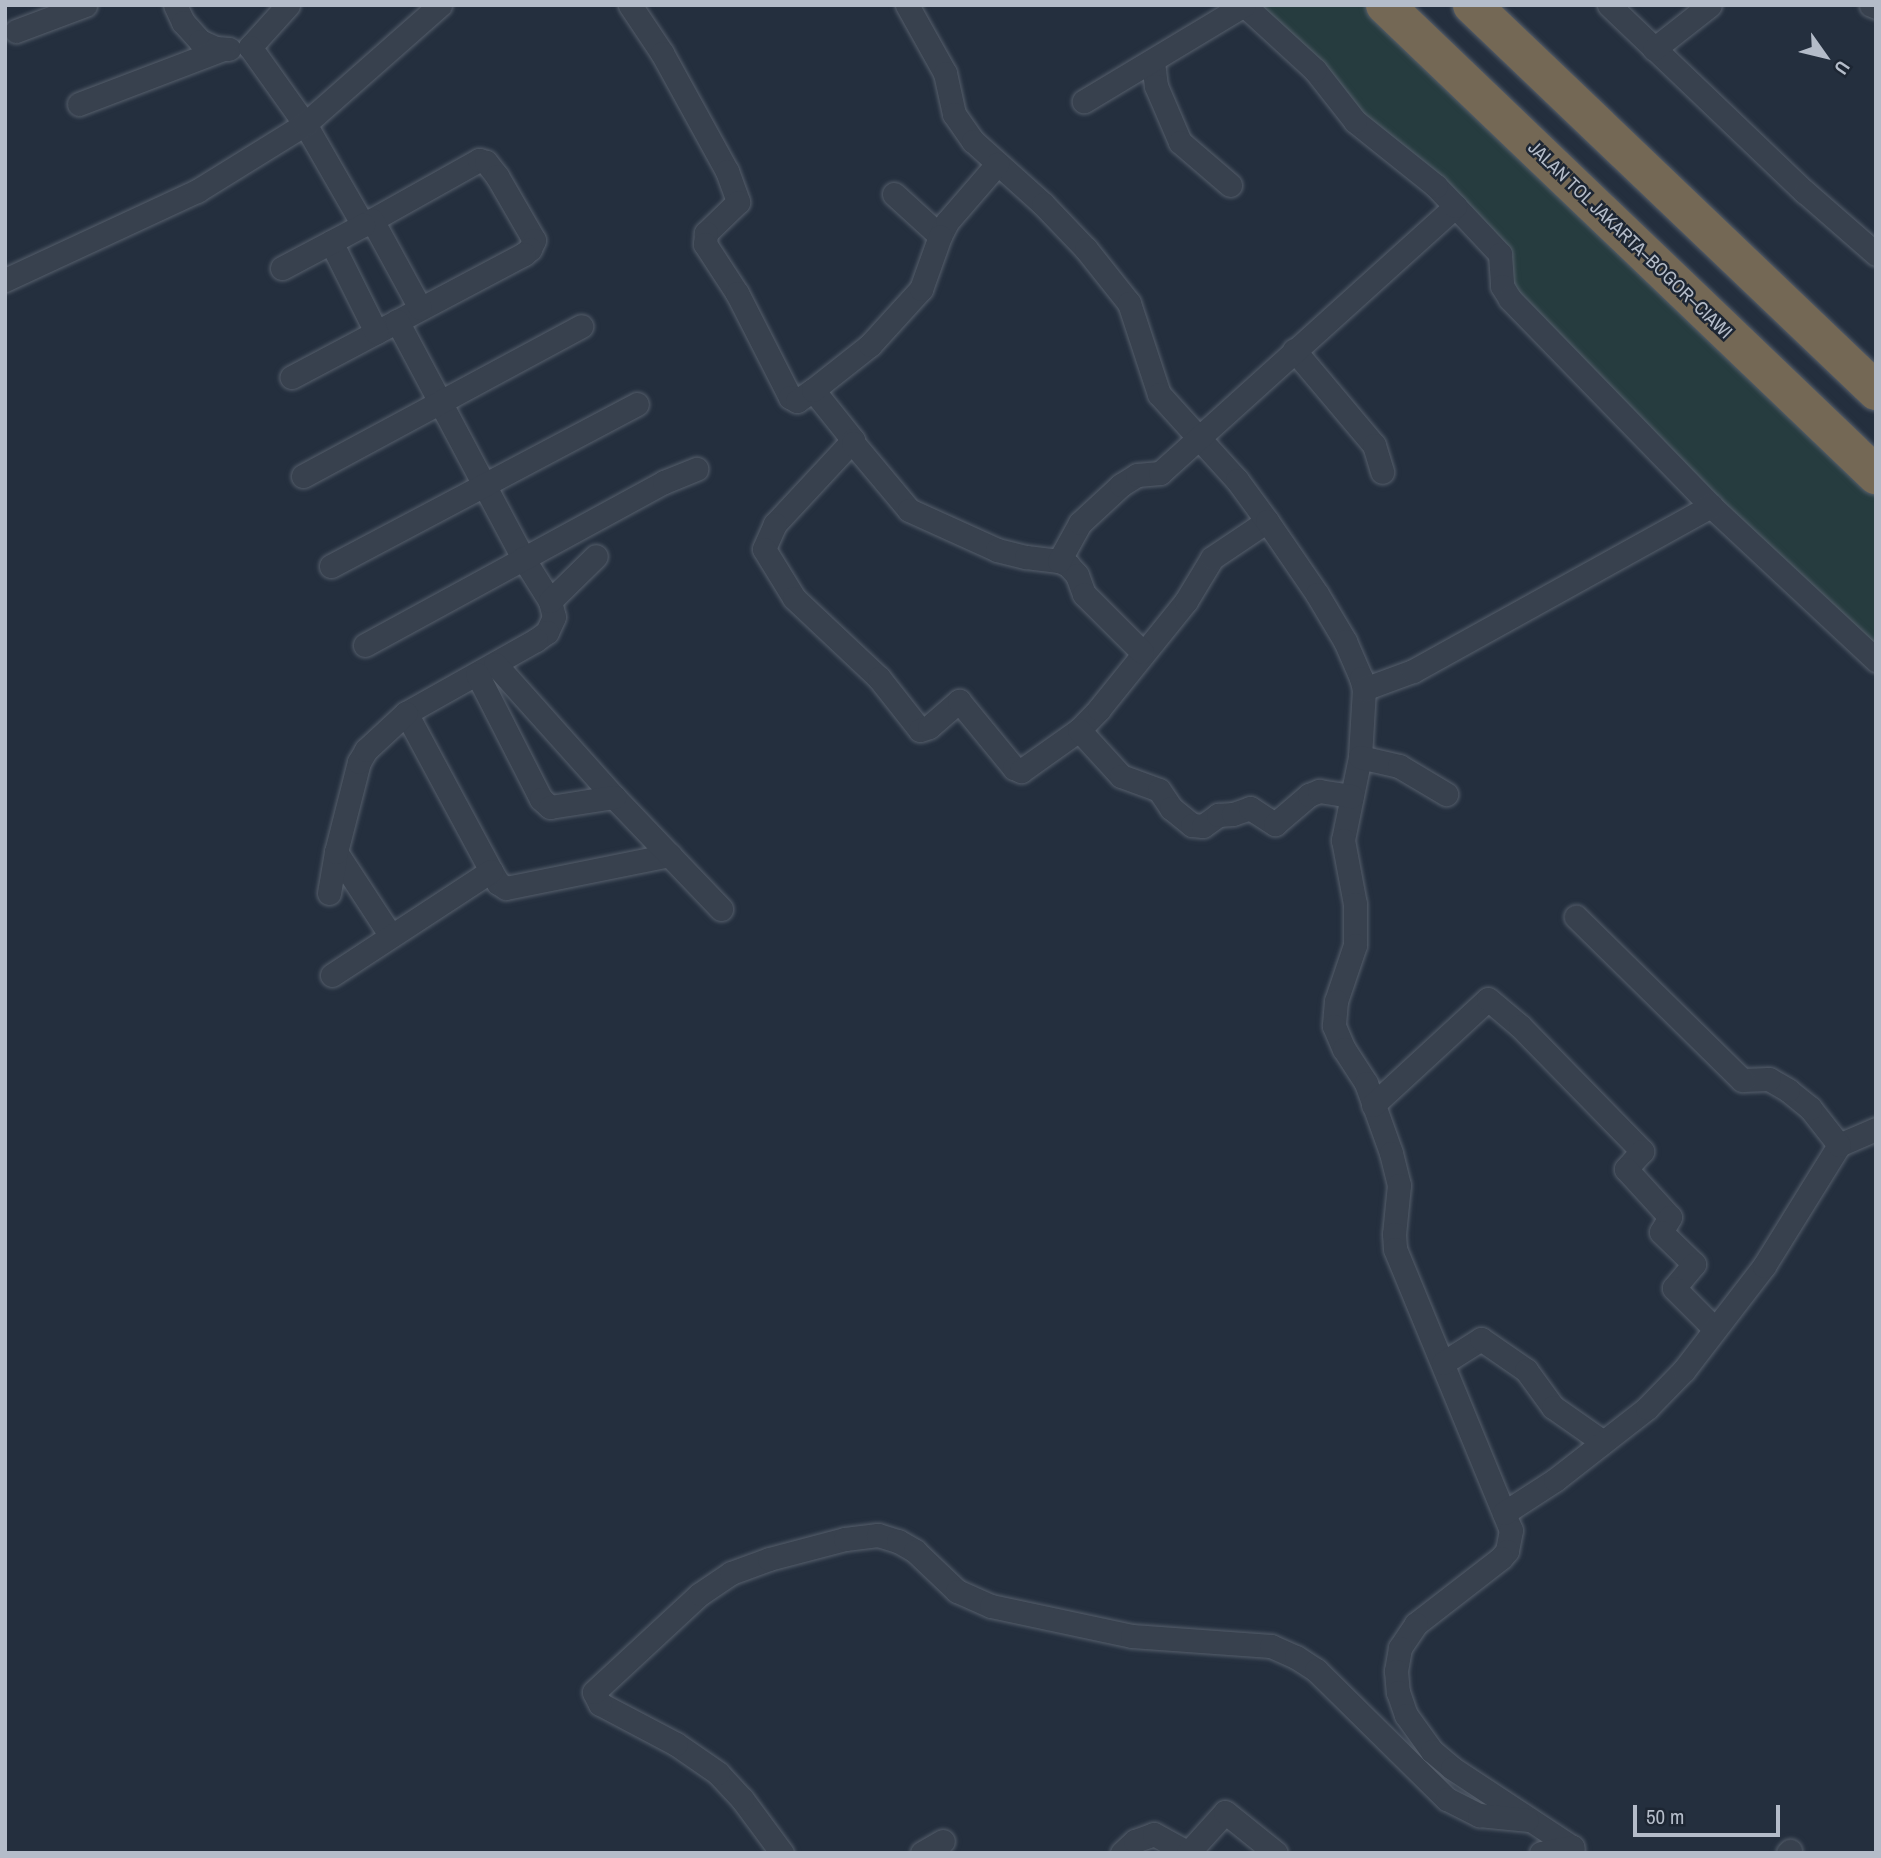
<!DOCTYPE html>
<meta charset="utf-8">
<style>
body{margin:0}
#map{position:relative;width:1881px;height:1858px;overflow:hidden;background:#242f3e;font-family:"Archivo Narrow",sans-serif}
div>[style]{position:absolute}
.green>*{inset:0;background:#263c3f}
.roads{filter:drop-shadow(0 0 2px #565f6c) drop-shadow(0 0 2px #565f6c)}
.minor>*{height:23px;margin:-11.5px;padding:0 11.5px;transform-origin:11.5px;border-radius:11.5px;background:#38414e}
.motorway>*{height:38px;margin:-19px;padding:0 19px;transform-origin:19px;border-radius:19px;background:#746855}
span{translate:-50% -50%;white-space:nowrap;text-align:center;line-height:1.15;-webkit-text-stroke:5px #1d2633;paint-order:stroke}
.street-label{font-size:19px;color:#b4bcc9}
.frame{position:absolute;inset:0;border:7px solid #b4bcc9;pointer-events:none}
.north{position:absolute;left:1790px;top:21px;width:70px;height:70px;-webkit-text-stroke:5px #1d2633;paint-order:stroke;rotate:124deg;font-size:19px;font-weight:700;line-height:28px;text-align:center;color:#b4bcc9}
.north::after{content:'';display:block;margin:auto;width:24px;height:32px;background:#b4bcc9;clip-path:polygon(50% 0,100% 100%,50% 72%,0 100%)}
.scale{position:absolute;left:1633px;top:1805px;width:147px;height:32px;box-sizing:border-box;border:4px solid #b4bcc9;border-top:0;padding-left:9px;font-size:21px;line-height:24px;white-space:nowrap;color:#b4bcc9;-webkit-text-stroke:5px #1d2633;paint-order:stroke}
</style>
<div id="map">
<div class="green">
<div style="clip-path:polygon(1231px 5px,1385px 5px,1876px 475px,1876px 660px,1510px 299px,1500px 254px)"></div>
</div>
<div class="roads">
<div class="minor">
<div style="left:175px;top:5px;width:19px;rotate:65deg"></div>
<div style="left:183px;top:22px;width:25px;rotate:48deg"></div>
<div style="left:200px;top:41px;width:17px;rotate:24deg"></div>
<div style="left:216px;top:48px;width:13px;rotate:4deg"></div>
<div style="left:288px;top:5px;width:57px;rotate:132.1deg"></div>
<div style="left:250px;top:47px;width:95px;rotate:54.5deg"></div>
<div style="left:305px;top:124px;width:116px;rotate:60.1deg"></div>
<div style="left:363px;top:225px;width:133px;rotate:-29.3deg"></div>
<div style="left:479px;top:160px;width:7px;rotate:16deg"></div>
<div style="left:486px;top:162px;width:18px;rotate:52deg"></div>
<div style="left:497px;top:176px;width:74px;rotate:60deg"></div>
<div style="left:534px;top:240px;width:10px;rotate:114deg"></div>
<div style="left:530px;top:249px;width:8px;rotate:140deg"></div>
<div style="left:524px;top:254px;width:263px;rotate:152.1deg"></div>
<div style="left:630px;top:5px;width:58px;rotate:56.3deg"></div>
<div style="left:662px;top:53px;width:135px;rotate:61.2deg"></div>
<div style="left:727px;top:171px;width:33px;rotate:70deg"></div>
<div style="left:738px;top:202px;width:45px;rotate:135.9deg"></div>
<div style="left:706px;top:233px;width:11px;rotate:95deg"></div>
<div style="left:705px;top:244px;width:59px;rotate:56.9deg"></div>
<div style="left:737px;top:293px;width:117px;rotate:63deg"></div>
<div style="left:790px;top:397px;width:8px;rotate:30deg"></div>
<div style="left:797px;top:401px;width:19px;rotate:-35deg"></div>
<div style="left:813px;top:390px;width:64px;rotate:51.3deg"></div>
<div style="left:853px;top:440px;width:115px;rotate:132.9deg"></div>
<div style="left:775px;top:524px;width:27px;rotate:114deg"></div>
<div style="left:764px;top:549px;width:57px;rotate:58.5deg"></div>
<div style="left:794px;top:598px;width:117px;rotate:43.3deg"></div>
<div style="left:879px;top:678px;width:66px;rotate:51.7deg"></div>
<div style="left:920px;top:730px;width:9px;rotate:-18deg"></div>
<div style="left:929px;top:727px;width:40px;rotate:-41deg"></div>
<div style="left:959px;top:701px;width:87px;rotate:50.6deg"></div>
<div style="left:1014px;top:768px;width:8px;rotate:23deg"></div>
<div style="left:1021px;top:771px;width:71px;rotate:-35.3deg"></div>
<div style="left:1079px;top:730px;width:29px;rotate:-46deg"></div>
<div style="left:1099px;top:709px;width:139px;rotate:-51.1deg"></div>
<div style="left:1186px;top:601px;width:50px;rotate:-58.8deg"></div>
<div style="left:1212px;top:558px;width:66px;rotate:-33.9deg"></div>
<div style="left:907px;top:5px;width:78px;rotate:60.8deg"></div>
<div style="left:945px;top:73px;width:42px;rotate:77.6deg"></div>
<div style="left:954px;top:114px;width:33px;rotate:55deg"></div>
<div style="left:973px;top:141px;width:94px;rotate:42deg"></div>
<div style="left:1043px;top:204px;width:62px;rotate:46.3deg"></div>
<div style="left:1086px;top:249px;width:69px;rotate:51.5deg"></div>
<div style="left:1129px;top:303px;width:96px;rotate:71.8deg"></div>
<div style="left:1159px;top:394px;width:116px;rotate:47.8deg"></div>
<div style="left:1237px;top:480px;width:51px;rotate:53.8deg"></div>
<div style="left:1267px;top:521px;width:88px;rotate:55.6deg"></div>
<div style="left:1317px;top:594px;width:55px;rotate:59.2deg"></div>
<div style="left:1345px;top:641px;width:40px;rotate:66.6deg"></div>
<div style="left:1361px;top:678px;width:11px;rotate:75deg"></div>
<div style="left:1364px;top:689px;width:68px;rotate:93.4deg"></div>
<div style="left:1360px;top:757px;width:85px;rotate:101.6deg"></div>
<div style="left:1343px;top:840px;width:65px;rotate:79.4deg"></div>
<div style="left:1355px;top:904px;width:41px;rotate:90deg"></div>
<div style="left:1355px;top:945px;width:59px;rotate:108.7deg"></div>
<div style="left:1336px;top:1001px;width:25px;rotate:95deg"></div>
<div style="left:1334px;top:1026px;width:25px;rotate:67deg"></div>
<div style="left:1344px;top:1049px;width:40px;rotate:57.1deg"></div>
<div style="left:1366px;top:1083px;width:74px;rotate:70.3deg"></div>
<div style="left:1391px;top:1153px;width:33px;rotate:76deg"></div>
<div style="left:1399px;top:1185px;width:49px;rotate:95.8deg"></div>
<div style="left:1394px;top:1234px;width:15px;rotate:86deg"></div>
<div style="left:1395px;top:1249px;width:304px;rotate:67.6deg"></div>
<div style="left:1511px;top:1530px;width:21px;rotate:101deg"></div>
<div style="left:1507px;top:1551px;width:9px;rotate:131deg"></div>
<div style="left:1501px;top:1558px;width:108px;rotate:142.2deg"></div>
<div style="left:1416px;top:1624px;width:29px;rotate:124deg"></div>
<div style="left:1400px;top:1648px;width:23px;rotate:100deg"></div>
<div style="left:1396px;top:1671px;width:21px;rotate:85deg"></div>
<div style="left:1398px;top:1692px;width:24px;rotate:71deg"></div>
<div style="left:1406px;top:1715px;width:44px;rotate:54.2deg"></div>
<div style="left:1432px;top:1751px;width:26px;rotate:40deg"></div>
<div style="left:1452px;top:1768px;width:144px;rotate:33.4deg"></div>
<div style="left:1572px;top:1847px;width:6px;rotate:81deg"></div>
<div style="left:1609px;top:5px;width:271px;rotate:43.7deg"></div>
<div style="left:1805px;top:192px;width:94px;rotate:41.1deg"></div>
<div style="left:1871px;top:5px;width:5px;rotate:22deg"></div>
<div style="left:16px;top:31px;width:74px;rotate:-20.6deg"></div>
<div style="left:1654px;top:49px;width:71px;rotate:-38.2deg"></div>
<div style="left:1153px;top:62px;width:24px;rotate:83deg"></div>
<div style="left:1156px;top:86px;width:61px;rotate:66.8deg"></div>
<div style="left:1180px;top:142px;width:66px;rotate:40.7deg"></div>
<div style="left:79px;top:104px;width:154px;rotate:-20.9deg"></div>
<div style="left:894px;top:194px;width:62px;rotate:42.4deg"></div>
<div style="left:940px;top:236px;width:16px;rotate:-63deg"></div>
<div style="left:947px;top:222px;width:77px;rotate:-49.2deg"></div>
<div style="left:1455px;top:206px;width:66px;rotate:46.8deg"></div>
<div style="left:1500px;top:254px;width:32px;rotate:86deg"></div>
<div style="left:1502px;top:286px;width:15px;rotate:58deg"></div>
<div style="left:1510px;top:299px;width:289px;rotate:45.8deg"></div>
<div style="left:1711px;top:506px;width:226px;rotate:43deg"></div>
<div style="left:372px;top:220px;width:100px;rotate:61.4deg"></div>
<div style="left:331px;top:242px;width:101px;rotate:63.4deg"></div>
<div style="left:282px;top:268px;width:92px;rotate:-28deg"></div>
<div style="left:5px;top:280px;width:212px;rotate:-24.9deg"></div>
<div style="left:197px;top:191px;width:127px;rotate:-31.8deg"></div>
<div style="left:305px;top:124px;width:180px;rotate:-41.4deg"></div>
<div style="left:397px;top:321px;width:268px;rotate:62deg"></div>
<div style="left:523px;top:558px;width:51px;rotate:57.9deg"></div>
<div style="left:550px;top:601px;width:16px;rotate:76deg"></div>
<div style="left:554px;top:617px;width:17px;rotate:115deg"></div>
<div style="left:547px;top:632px;width:14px;rotate:144deg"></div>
<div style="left:536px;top:640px;width:149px;rotate:150.7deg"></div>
<div style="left:406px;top:713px;width:179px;rotate:61.7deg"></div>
<div style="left:491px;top:871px;width:14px;rotate:60deg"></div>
<div style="left:498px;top:883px;width:9px;rotate:32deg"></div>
<div style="left:506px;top:888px;width:167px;rotate:-11.4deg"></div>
<div style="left:1294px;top:350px;width:124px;rotate:49.9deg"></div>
<div style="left:1374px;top:445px;width:28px;rotate:73deg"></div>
<div style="left:813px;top:390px;width:73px;rotate:-38.3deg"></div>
<div style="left:870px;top:345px;width:76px;rotate:-47.7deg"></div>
<div style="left:921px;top:289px;width:56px;rotate:-70.3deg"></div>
<div style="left:853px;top:443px;width:87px;rotate:50.1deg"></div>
<div style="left:909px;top:510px;width:97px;rotate:24.4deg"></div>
<div style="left:997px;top:550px;width:30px;rotate:14deg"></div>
<div style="left:1026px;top:557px;width:33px;rotate:7deg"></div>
<div style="left:1059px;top:561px;width:10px;rotate:24deg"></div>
<div style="left:1068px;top:565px;width:13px;rotate:48deg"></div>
<div style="left:1077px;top:575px;width:20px;rotate:70deg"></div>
<div style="left:1084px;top:594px;width:82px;rotate:45deg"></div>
<div style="left:303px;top:476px;width:316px;rotate:-28.3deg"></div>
<div style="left:1059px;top:561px;width:43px;rotate:-61.1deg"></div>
<div style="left:1080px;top:523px;width:56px;rotate:-42.8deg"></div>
<div style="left:1121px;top:485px;width:19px;rotate:-32deg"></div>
<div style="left:1137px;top:475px;width:23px;rotate:-5deg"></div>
<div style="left:1160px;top:473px;width:398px;rotate:-42.1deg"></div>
<div style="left:1455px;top:206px;width:28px;rotate:-134deg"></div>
<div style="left:1436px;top:186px;width:104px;rotate:-141.3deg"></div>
<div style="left:1355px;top:121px;width:65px;rotate:-128.1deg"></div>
<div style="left:1315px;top:70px;width:96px;rotate:-137.5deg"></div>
<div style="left:1244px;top:5px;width:187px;rotate:149deg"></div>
<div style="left:331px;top:566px;width:346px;rotate:-27.9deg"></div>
<div style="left:550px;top:601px;width:64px;rotate:-44.4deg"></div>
<div style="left:365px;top:645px;width:341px;rotate:-28.6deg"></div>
<div style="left:664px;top:482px;width:35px;rotate:-22deg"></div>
<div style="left:495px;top:664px;width:178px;rotate:48.2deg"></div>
<div style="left:614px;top:797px;width:155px;rotate:46.3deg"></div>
<div style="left:477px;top:674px;width:140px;rotate:62.9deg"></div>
<div style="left:541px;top:799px;width:12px;rotate:42deg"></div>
<div style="left:550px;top:807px;width:65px;rotate:-8.9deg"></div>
<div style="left:1364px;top:689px;width:52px;rotate:-20.2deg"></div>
<div style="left:1413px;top:671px;width:341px;rotate:-29deg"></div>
<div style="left:1079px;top:730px;width:62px;rotate:47.6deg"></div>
<div style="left:1121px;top:776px;width:40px;rotate:20.2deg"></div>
<div style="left:1159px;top:790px;width:22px;rotate:56deg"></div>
<div style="left:1171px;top:808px;width:27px;rotate:39deg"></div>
<div style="left:1192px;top:825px;width:11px;rotate:5deg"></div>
<div style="left:1203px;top:826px;width:19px;rotate:-36deg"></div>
<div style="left:1218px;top:815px;width:15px;rotate:-4deg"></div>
<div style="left:1233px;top:814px;width:18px;rotate:-19deg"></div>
<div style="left:1250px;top:808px;width:30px;rotate:33deg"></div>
<div style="left:1275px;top:824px;width:45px;rotate:-40.5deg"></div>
<div style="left:1309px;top:795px;width:11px;rotate:-22deg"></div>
<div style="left:1319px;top:791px;width:33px;rotate:9deg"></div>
<div style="left:1360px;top:757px;width:40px;rotate:13deg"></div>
<div style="left:1399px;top:766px;width:55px;rotate:30.8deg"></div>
<div style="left:336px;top:852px;width:100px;rotate:56.8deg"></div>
<div style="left:329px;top:893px;width:42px;rotate:-80.3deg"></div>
<div style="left:336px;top:852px;width:93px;rotate:-75.7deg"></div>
<div style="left:359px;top:762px;width:14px;rotate:-60deg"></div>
<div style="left:366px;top:750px;width:54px;rotate:-42.8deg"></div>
<div style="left:332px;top:975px;width:190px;rotate:-33.2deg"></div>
<div style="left:1373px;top:1105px;width:156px;rotate:-42.7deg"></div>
<div style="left:1488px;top:999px;width:42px;rotate:40.2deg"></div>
<div style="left:1520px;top:1026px;width:175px;rotate:45.7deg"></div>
<div style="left:1642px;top:1151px;width:24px;rotate:132deg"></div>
<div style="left:1626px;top:1169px;width:65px;rotate:47.5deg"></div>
<div style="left:1670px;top:1217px;width:17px;rotate:121deg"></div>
<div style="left:1661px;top:1232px;width:46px;rotate:44.1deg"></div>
<div style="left:1694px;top:1264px;width:31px;rotate:130deg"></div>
<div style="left:1674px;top:1288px;width:58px;rotate:45deg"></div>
<div style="left:1839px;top:1145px;width:40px;rotate:-23.4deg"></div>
<div style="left:1443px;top:1363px;width:45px;rotate:-32.3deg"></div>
<div style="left:1481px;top:1339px;width:55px;rotate:34.6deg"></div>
<div style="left:1526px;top:1370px;width:46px;rotate:53.9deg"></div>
<div style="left:1553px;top:1407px;width:61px;rotate:35deg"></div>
<div style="left:1504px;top:1513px;width:61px;rotate:-32.9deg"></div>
<div style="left:1555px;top:1480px;width:117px;rotate:-38deg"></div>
<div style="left:1647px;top:1408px;width:53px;rotate:-45.8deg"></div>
<div style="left:1684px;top:1370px;width:131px;rotate:-52.4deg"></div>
<div style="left:1764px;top:1266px;width:142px;rotate:-58.2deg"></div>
<div style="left:1839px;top:1145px;width:47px;rotate:-128.1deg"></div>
<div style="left:1810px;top:1108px;width:28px;rotate:-141deg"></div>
<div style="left:1788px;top:1090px;width:22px;rotate:-150deg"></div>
<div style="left:1769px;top:1079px;width:27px;rotate:178deg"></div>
<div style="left:1742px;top:1080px;width:233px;rotate:-135.5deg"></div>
<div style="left:782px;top:1853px;width:67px;rotate:-126.5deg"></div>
<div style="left:742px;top:1799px;width:35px;rotate:-133deg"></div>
<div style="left:718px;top:1773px;width:51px;rotate:-145.4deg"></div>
<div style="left:676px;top:1744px;width:86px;rotate:-152.2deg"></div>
<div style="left:600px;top:1704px;width:13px;rotate:-117deg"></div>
<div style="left:594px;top:1692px;width:144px;rotate:-42.8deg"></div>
<div style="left:700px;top:1594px;width:37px;rotate:-34deg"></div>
<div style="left:731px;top:1573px;width:40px;rotate:-20.2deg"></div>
<div style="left:769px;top:1559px;width:79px;rotate:-14.7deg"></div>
<div style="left:845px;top:1539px;width:33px;rotate:-7deg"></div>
<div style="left:878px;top:1535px;width:21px;rotate:17deg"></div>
<div style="left:898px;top:1541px;width:20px;rotate:30deg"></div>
<div style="left:915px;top:1551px;width:58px;rotate:43.6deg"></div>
<div style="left:957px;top:1591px;width:37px;rotate:24deg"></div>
<div style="left:991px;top:1606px;width:144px;rotate:12deg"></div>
<div style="left:1132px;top:1636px;width:139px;rotate:4.1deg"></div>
<div style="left:1271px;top:1646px;width:27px;rotate:24deg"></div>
<div style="left:1296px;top:1657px;width:24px;rotate:33deg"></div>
<div style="left:1316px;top:1670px;width:184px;rotate:44.6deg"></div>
<div style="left:1447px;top:1799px;width:36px;rotate:27deg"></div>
<div style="left:1479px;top:1815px;width:48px;rotate:5.9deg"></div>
<div style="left:922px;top:1853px;width:24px;rotate:-30deg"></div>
<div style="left:1122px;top:1853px;width:18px;rotate:-43deg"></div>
<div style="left:1135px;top:1841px;width:20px;rotate:-20deg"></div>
<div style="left:1154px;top:1834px;width:39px;rotate:29deg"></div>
<div style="left:1188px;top:1853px;width:55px;rotate:-47.9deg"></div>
<div style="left:1225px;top:1812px;width:65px;rotate:38.8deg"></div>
<div style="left:1541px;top:1853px;width:32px;rotate:-11deg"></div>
<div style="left:1788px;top:1853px;width:3px;rotate:-45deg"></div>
</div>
<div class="motorway">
<div style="left:1385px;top:5px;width:680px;rotate:43.75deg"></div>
<div style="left:1472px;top:5px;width:559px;rotate:43.69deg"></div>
</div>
</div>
<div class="street-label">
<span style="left:1630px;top:240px;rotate:44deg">JALAN TOL JAKARTA–BOGOR–CIAWI</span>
</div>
<div class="frame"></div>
<div class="north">U</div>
<div class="scale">50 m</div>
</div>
